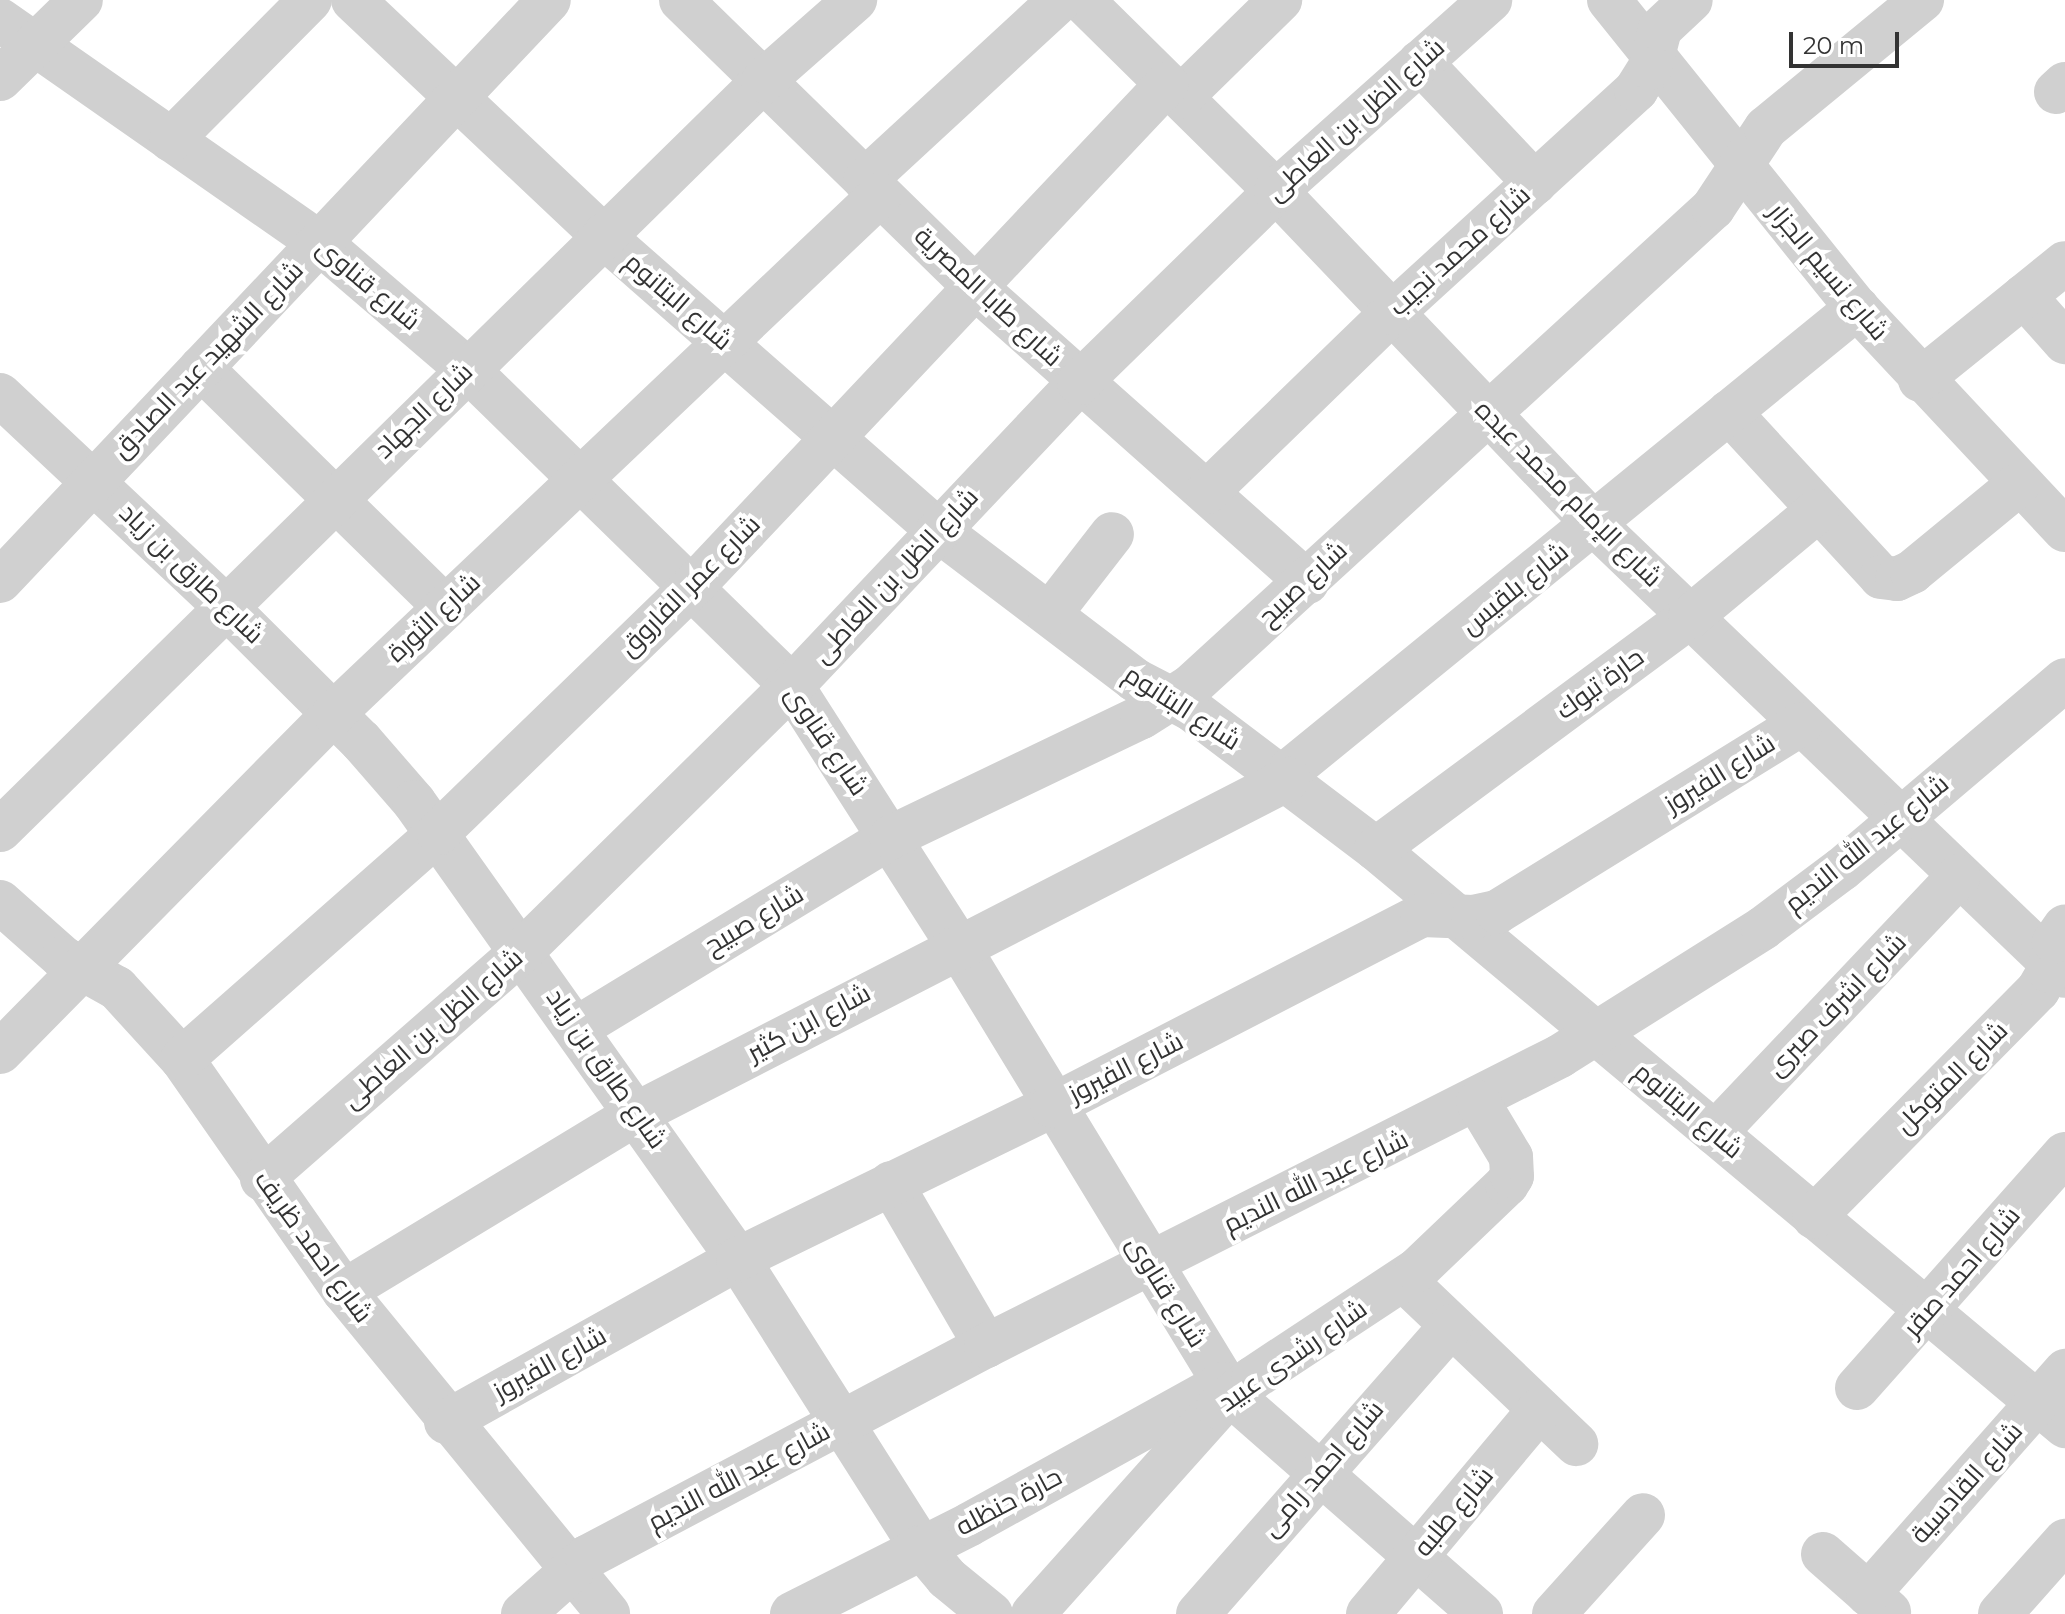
<!DOCTYPE html>
<meta charset="utf-8">
<style>
body{margin:0}
#map{position:relative;width:2065px;height:1614px;overflow:hidden;background:#fff;font-family:Montserrat,Cairo,sans-serif}
div>[style]{position:absolute}
.minor>*{height:44px;margin:-22px;padding:0 22px;transform-origin:22px;border-radius:22px;background:#d0d0d0}
span{translate:-50% -50%;white-space:nowrap;text-align:center;line-height:1.15;-webkit-text-stroke:8px #fff;paint-order:stroke}
.street-label{font-size:26px;color:#333}
.scale{position:absolute;left:1789px;top:32px;width:110px;height:36px;box-sizing:border-box;border:4px solid #333;border-top:0;padding-left:10px;font-size:24px;line-height:28px;white-space:nowrap;color:#333;-webkit-text-stroke:6px #fff;paint-order:stroke}
</style>
<div id="map">
<div class="minor">
<div style="left:353px;top:0;width:344px;rotate:43.3deg"></div>
<div style="left:603px;top:236px;width:447px;rotate:41.3deg"></div>
<div style="left:939px;top:531px;width:246px;rotate:37.2deg"></div>
<div style="left:1135px;top:680px;width:63px;rotate:27.4deg"></div>
<div style="left:1191px;top:709px;width:232px;rotate:37.1deg"></div>
<div style="left:1376px;top:849px;width:899px;rotate:39.94deg"></div>
<div style="left:681px;top:0;width:412px;rotate:44.3deg"></div>
<div style="left:976px;top:288px;width:443px;rotate:41.6deg"></div>
<div style="left:1082px;top:0;width:272px;rotate:44.6deg"></div>
<div style="left:1276px;top:191px;width:462px;rotate:46.3deg"></div>
<div style="left:1595px;top:525px;width:651px;rotate:43.82deg"></div>
<div style="left:1609px;top:0;width:395px;rotate:51.2deg"></div>
<div style="left:1857px;top:308px;width:304px;rotate:46.9deg"></div>
<div style="left:0;top:20px;width:390px;rotate:34.9deg"></div>
<div style="left:320px;top:243px;width:194px;rotate:40.6deg"></div>
<div style="left:467px;top:369px;width:454px;rotate:44.3deg"></div>
<div style="left:792px;top:686px;width:308px;rotate:57.4deg"></div>
<div style="left:958px;top:946px;width:527px;rotate:58.66deg"></div>
<div style="left:1232px;top:1396px;width:331px;rotate:41.2deg"></div>
<div style="left:1420px;top:62px;width:167px;rotate:46.5deg"></div>
<div style="left:0;top:79px;width:113px;rotate:-44.3deg"></div>
<div style="left:2056px;top:92px;width:12px;rotate:-42deg"></div>
<div style="left:1181px;top:97px;width:139px;rotate:-44.4deg"></div>
<div style="left:171px;top:140px;width:197px;rotate:-45.2deg"></div>
<div style="left:865px;top:180px;width:265px;rotate:-42.7deg"></div>
<div style="left:2024px;top:296px;width:62px;rotate:48.3deg"></div>
<div style="left:201px;top:368px;width:342px;rotate:44.4deg"></div>
<div style="left:1920px;top:380px;width:186px;rotate:-38.9deg"></div>
<div style="left:0;top:395px;width:308px;rotate:43.2deg"></div>
<div style="left:225px;top:606px;width:192px;rotate:44.8deg"></div>
<div style="left:361px;top:741px;width:81px;rotate:49deg"></div>
<div style="left:414px;top:802px;width:560px;rotate:54.66deg"></div>
<div style="left:738px;top:1259px;width:341px;rotate:57.6deg"></div>
<div style="left:921px;top:1547px;width:40px;rotate:50deg"></div>
<div style="left:947px;top:1578px;width:57px;rotate:39.3deg"></div>
<div style="left:1729px;top:412px;width:224px;rotate:47.3deg"></div>
<div style="left:1881px;top:577px;width:16px;rotate:7deg"></div>
<div style="left:1897px;top:579px;width:17px;rotate:-25deg"></div>
<div style="left:1912px;top:572px;width:137px;rotate:-39.4deg"></div>
<div style="left:1207px;top:492px;width:257px;rotate:-44.1deg"></div>
<div style="left:1392px;top:313px;width:331px;rotate:-42.4deg"></div>
<div style="left:1636px;top:90px;width:26px;rotate:-58deg"></div>
<div style="left:1650px;top:68px;width:40px;rotate:-75.6deg"></div>
<div style="left:1660px;top:29px;width:42px;rotate:-43.1deg"></div>
<div style="left:0;top:581px;width:799px;rotate:-46.62deg"></div>
<div style="left:1050px;top:614px;width:101px;rotate:-52.2deg"></div>
<div style="left:1283px;top:776px;width:741px;rotate:-39.19deg"></div>
<div style="left:0;top:830px;width:1069px;rotate:-44.47deg"></div>
<div style="left:763px;top:81px;width:123px;rotate:-41.4deg"></div>
<div style="left:1376px;top:849px;width:390px;rotate:-36.5deg"></div>
<div style="left:1690px;top:617px;width:165px;rotate:-39.8deg"></div>
<div style="left:0;top:902px;width:84px;rotate:41.6deg"></div>
<div style="left:63px;top:958px;width:62px;rotate:29.1deg"></div>
<div style="left:117px;top:988px;width:96px;rotate:47.5deg"></div>
<div style="left:182px;top:1059px;width:283px;rotate:55.1deg"></div>
<div style="left:344px;top:1291px;width:417px;rotate:50.7deg"></div>
<div style="left:577px;top:1028px;width:368px;rotate:-31.3deg"></div>
<div style="left:891px;top:837px;width:278px;rotate:-25.6deg"></div>
<div style="left:1142px;top:717px;width:58px;rotate:-32.3deg"></div>
<div style="left:1191px;top:686px;width:708px;rotate:-42.48deg"></div>
<div style="left:1713px;top:208px;width:96px;rotate:-56.5deg"></div>
<div style="left:1766px;top:128px;width:202px;rotate:-39.4deg"></div>
<div style="left:0;top:1052px;width:476px;rotate:-45.4deg"></div>
<div style="left:334px;top:713px;width:753px;rotate:-43.49deg"></div>
<div style="left:182px;top:1059px;width:341px;rotate:-41.4deg"></div>
<div style="left:438px;top:833px;width:356px;rotate:-44.1deg"></div>
<div style="left:694px;top:585px;width:689px;rotate:-46.65deg"></div>
<div style="left:1715px;top:1133px;width:354px;rotate:-46.5deg"></div>
<div style="left:262px;top:1179px;width:346px;rotate:-41.2deg"></div>
<div style="left:522px;top:951px;width:378px;rotate:-44.5deg"></div>
<div style="left:792px;top:686px;width:417px;rotate:-46.6deg"></div>
<div style="left:1079px;top:383px;width:275px;rotate:-44.3deg"></div>
<div style="left:1276px;top:191px;width:287px;rotate:-41.7deg"></div>
<div style="left:891px;top:1183px;width:189px;rotate:59.8deg"></div>
<div style="left:1814px;top:1217px;width:319px;rotate:-45.4deg"></div>
<div style="left:2038px;top:990px;width:22px;rotate:-60deg"></div>
<div style="left:2049px;top:971px;width:29px;rotate:-80deg"></div>
<div style="left:2054px;top:942px;width:19px;rotate:-55deg"></div>
<div style="left:1404px;top:1280px;width:238px;rotate:43.6deg"></div>
<div style="left:344px;top:1291px;width:344px;rotate:-31.2deg"></div>
<div style="left:638px;top:1113px;width:731px;rotate:-27.2deg"></div>
<div style="left:1857px;top:1388px;width:313px;rotate:-48.4deg"></div>
<div style="left:446px;top:1422px;width:334px;rotate:-29.2deg"></div>
<div style="left:738px;top:1259px;width:349px;rotate:-26deg"></div>
<div style="left:1052px;top:1106px;width:416px;rotate:-27.3deg"></div>
<div style="left:1422px;top:915px;width:51px;rotate:2.2deg"></div>
<div style="left:1473px;top:917px;width:25px;rotate:-12deg"></div>
<div style="left:1497px;top:912px;width:357px;rotate:-31.7deg"></div>
<div style="left:1823px;top:1554px;width:88px;rotate:41.3deg"></div>
<div style="left:1868px;top:1594px;width:298px;rotate:-48.5deg"></div>
<div style="left:523px;top:1614px;width:86px;rotate:-41.7deg"></div>
<div style="left:587px;top:1557px;width:451px;rotate:-27.9deg"></div>
<div style="left:986px;top:1346px;width:643px;rotate:-26.8deg"></div>
<div style="left:1560px;top:1056px;width:240px;rotate:-32.2deg"></div>
<div style="left:1763px;top:928px;width:99px;rotate:-36.8deg"></div>
<div style="left:1842px;top:869px;width:292px;rotate:-40.3deg"></div>
<div style="left:792px;top:1614px;width:199px;rotate:-26.8deg"></div>
<div style="left:970px;top:1524px;width:289px;rotate:-29deg"></div>
<div style="left:1033px;top:1614px;width:278px;rotate:-48.2deg"></div>
<div style="left:1218px;top:1407px;width:45px;rotate:-39.6deg"></div>
<div style="left:1253px;top:1378px;width:196px;rotate:-33.4deg"></div>
<div style="left:1417px;top:1270px;width:124px;rotate:-43.7deg"></div>
<div style="left:1507px;top:1184px;width:9px;rotate:-58deg"></div>
<div style="left:1512px;top:1176px;width:19px;rotate:-93deg"></div>
<div style="left:1511px;top:1157px;width:64px;rotate:-121deg"></div>
<div style="left:1198px;top:1614px;width:383px;rotate:-48.7deg"></div>
<div style="left:1368px;top:1614px;width:266px;rotate:-50deg"></div>
<div style="left:1554px;top:1614px;width:133px;rotate:-48deg"></div>
<div style="left:2000px;top:1614px;width:98px;rotate:-48.3deg"></div>
</div>
<div class="street-label">
<span style="left:1356px;top:120px;rotate:-42deg">شارع الظل بن العاطى</span>
<span style="left:1460px;top:251px;rotate:-42deg">شارع محمد نجيب</span>
<span style="left:1828px;top:272px;rotate:50deg">شارع نسيم الجزار</span>
<span style="left:368px;top:285px;rotate:40deg">شارع قناوى</span>
<span style="left:988px;top:297px;rotate:43deg">شارع طابا المصرية</span>
<span style="left:678px;top:302px;rotate:41deg">شارع البتانوم</span>
<span style="left:208px;top:360px;rotate:-46deg">شارع الشهيد عبد الصادق</span>
<span style="left:424px;top:411px;rotate:-44deg">شارع الجهاد</span>
<span style="left:1568px;top:494px;rotate:45deg">شارع الإمام محمد عبده</span>
<span style="left:191px;top:574px;rotate:44deg">شارع طارق بن زياد</span>
<span style="left:896px;top:576px;rotate:-47deg">شارع الظل بن العاطى</span>
<span style="left:1303px;top:584px;rotate:-43deg">شارع صبيح</span>
<span style="left:690px;top:586px;rotate:-45deg">شارع عمر الفاروق</span>
<span style="left:1515px;top:589px;rotate:-39deg">شارع بلقيس</span>
<span style="left:434px;top:618px;rotate:-43deg">شارع الثورة</span>
<span style="left:1600px;top:684px;rotate:-36deg">حارة تبوك</span>
<span style="left:1182px;top:708px;rotate:33deg">شارع البتانوم</span>
<span style="left:826px;top:741px;rotate:56deg">شارع قناوى</span>
<span style="left:1720px;top:774px;rotate:-32deg">شارع الفيروز</span>
<span style="left:1867px;top:844px;rotate:-39deg">شارع عبد الله النديم</span>
<span style="left:754px;top:920px;rotate:-31deg">شارع صبيح</span>
<span style="left:1837px;top:1005px;rotate:-46deg">شارع اشرف صبرى</span>
<span style="left:809px;top:1023px;rotate:-28deg">شارع ابن كثير</span>
<span style="left:433px;top:1029px;rotate:-41deg">شارع الظل بن العاطى</span>
<span style="left:1126px;top:1068px;rotate:-27deg">شارع الفيروز</span>
<span style="left:606px;top:1069px;rotate:55deg">شارع طارق بن زياد</span>
<span style="left:1952px;top:1078px;rotate:-45deg">شارع المتوكل</span>
<span style="left:1688px;top:1111px;rotate:40deg">شارع البتانوم</span>
<span style="left:1316px;top:1182px;rotate:-26deg">شارع عبد الله النديم</span>
<span style="left:313px;top:1247px;rotate:54deg">شارع احمد ظريف</span>
<span style="left:1962px;top:1272px;rotate:-49deg">شارع احمد صقر</span>
<span style="left:1166px;top:1292px;rotate:58deg">شارع قناوى</span>
<span style="left:1293px;top:1356px;rotate:-35deg">شارع رشدى عبيد</span>
<span style="left:550px;top:1364px;rotate:-29deg">شارع الفيروز</span>
<span style="left:1323px;top:1469px;rotate:-49deg">شارع احمد رامى</span>
<span style="left:739px;top:1477px;rotate:-28deg">شارع عبد الله النديم</span>
<span style="left:1967px;top:1483px;rotate:-48deg">شارع القادسية</span>
<span style="left:1009px;top:1502px;rotate:-28deg">حارة حنظله</span>
<span style="left:1454px;top:1512px;rotate:-50deg">شارع طلبه</span>
</div>
<div class="scale">20 m</div>
</div>
